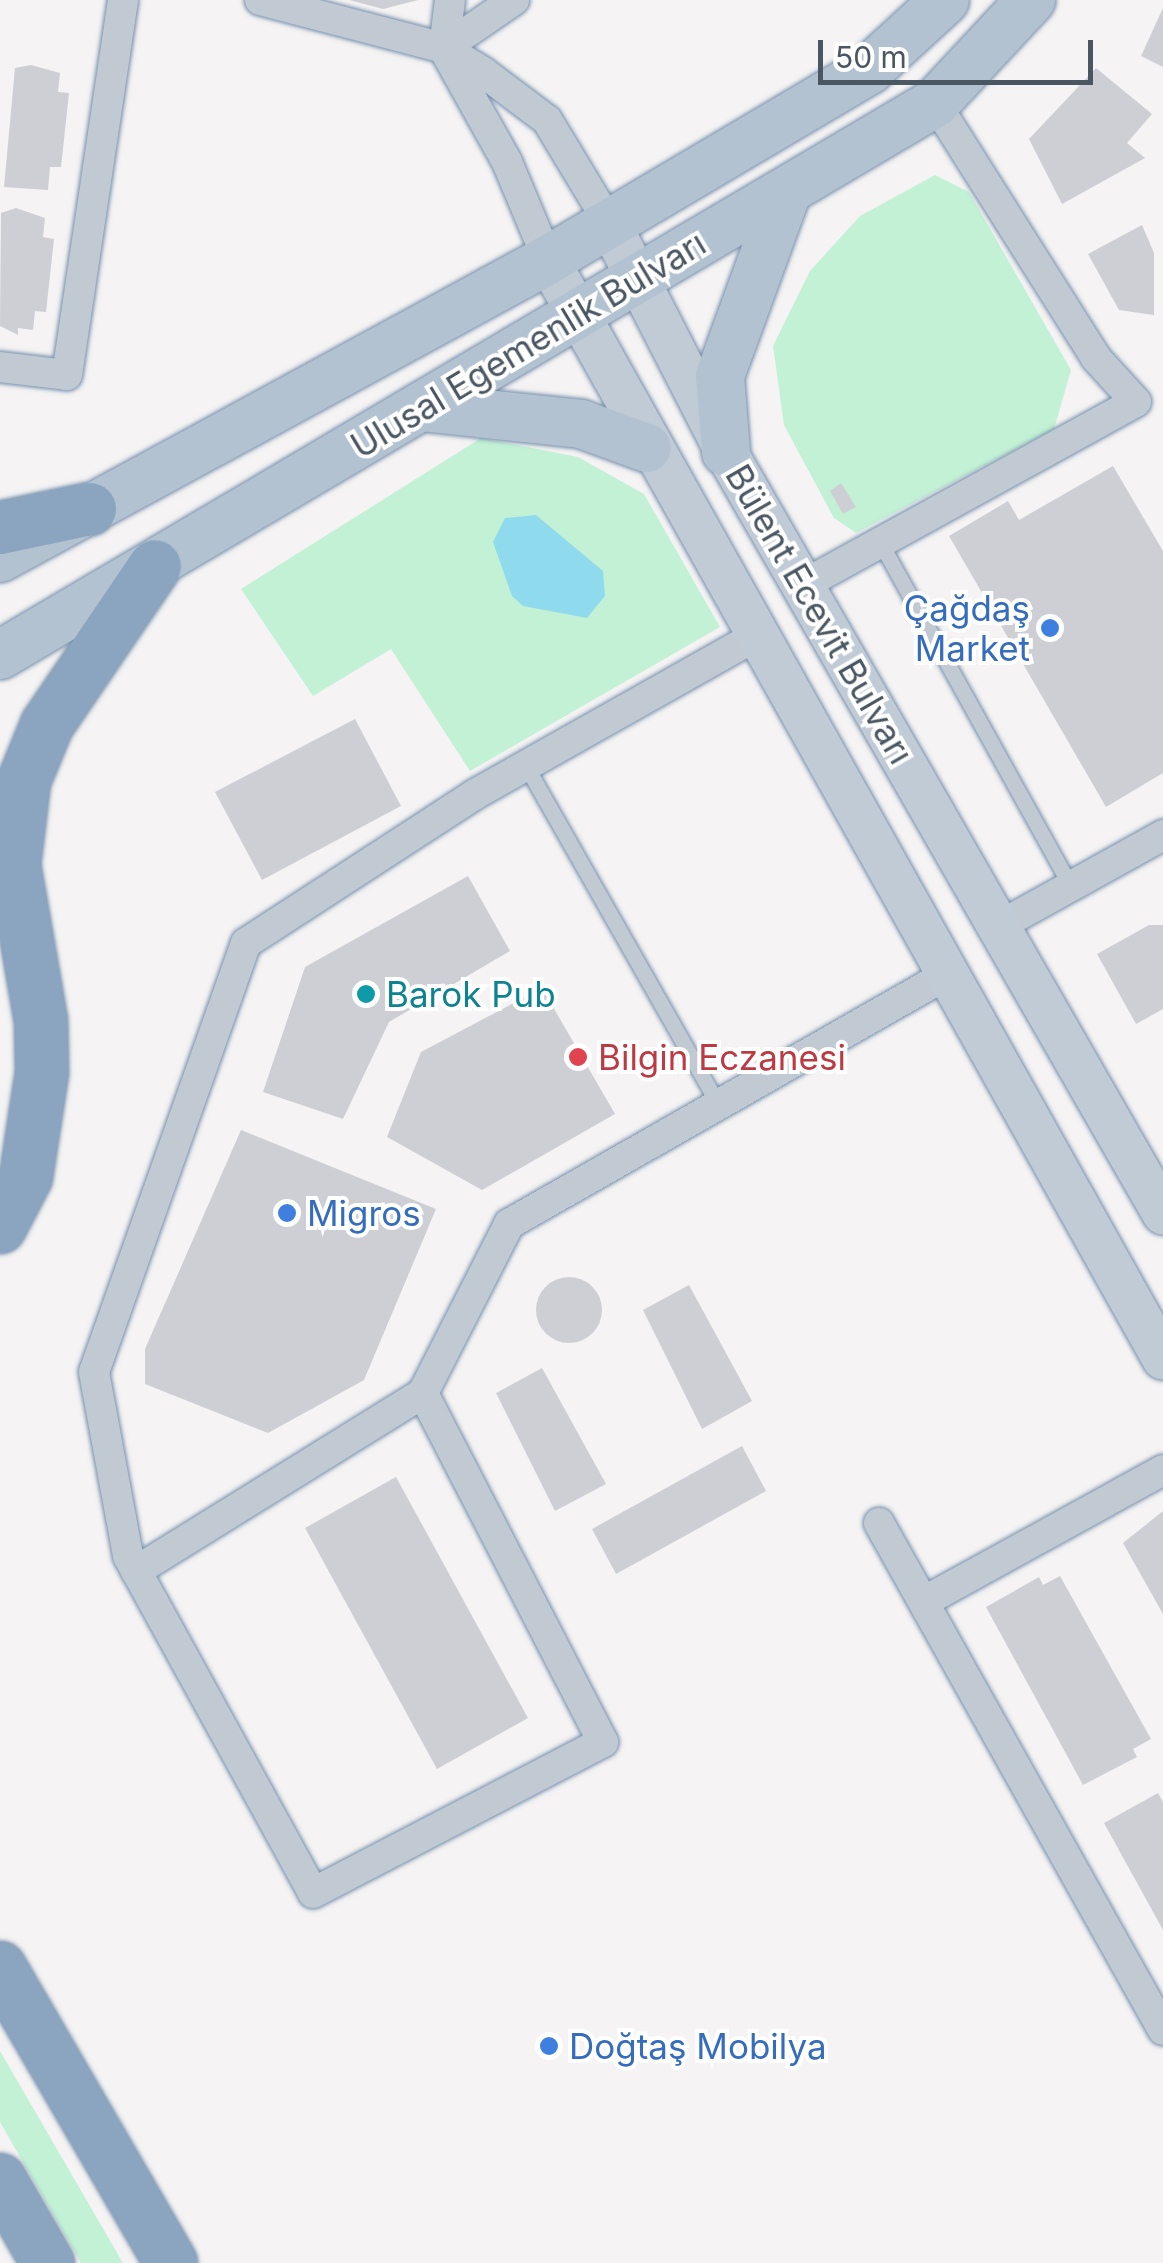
<!DOCTYPE html>
<meta charset="utf-8">
<style>
body{margin:0}
#map{position:relative;width:1163px;height:2263px;overflow:hidden;background:#f5f3f3;font-family:Inter,sans-serif}
div>[style]{position:absolute}
.green>*{inset:0;background:#c3f1d5}
.water>*{inset:0;background:#90daee}
.building>*{inset:0;background:#cdcfd5}
.round{border-radius:50%}
.roads{filter:drop-shadow(0 0 2px #7690ad) drop-shadow(0 0 2px #7690ad)}
.lane>*{height:15px;margin:-7.5px;padding:0 7.5px;transform-origin:7.5px;border-radius:7.5px;background:#c1cad2}
.street>*{height:30px;margin:-15px;padding:0 15px;transform-origin:15px;border-radius:15px;background:#c1cad2}
.secondary>*{height:42px;margin:-21px;padding:0 21px;transform-origin:21px;border-radius:21px;background:#c1cbd6}
.primary>*{height:48px;margin:-24px;padding:0 24px;transform-origin:24px;border-radius:24px;background:#b3c2d1}
.highway>*{height:52px;margin:-26px;padding:0 26px;transform-origin:26px;border-radius:26px;background:#8ba5c1}
.dots>*{width:28px;height:28px;translate:-50% -50%;box-sizing:border-box;border:5px solid #fff;border-radius:50%}
span{translate:-50% -50%;white-space:nowrap;text-align:center;line-height:1.15;-webkit-text-stroke:8px #fff;paint-order:stroke}
.street-label{font-size:35px;color:#4a5661}
.shop-label{font-size:35px;color:#366cbe}
.right{translate:-100% -50%;text-align:right}
.left{translate:0 -50%;text-align:left}
.culture-label{font-size:35px;color:#0d838f}
.health-label{font-size:35px;color:#be3a42}
.scale{position:absolute;left:818px;top:40px;width:275px;height:45px;box-sizing:border-box;border:5px solid #4a5661;border-top:0;padding-left:12px;font-size:30px;line-height:35px;white-space:nowrap;color:#4a5661;-webkit-text-stroke:8px #fff;paint-order:stroke}
</style>
<div id="map">
<div class="green">
<div style="clip-path:polygon(935px 175px,969px 192px,1071px 370px,1054px 429px,856px 533px,834px 518px,784px 425px,773px 346px,810px 271px,860px 216px)"></div>
<div style="clip-path:polygon(481px 438px,578px 457px,644px 494px,720px 627px,470px 771px,391px 649px,313px 696px,241px 589px)"></div>
<div style="clip-path:polygon(0 2051px,123px 2263px,81px 2263px,0 2122px)"></div>
</div>
<div class="water">
<div style="clip-path:polygon(536px 515px,603px 571px,605px 596px,587px 618px,523px 606px,512px 596px,493px 542px,505px 518px)"></div>
</div>
<div class="building">
<div style="clip-path:polygon(349px 0,418px 0,383px 9px)"></div>
<div style="clip-path:polygon(1163px 8px,1163px 67px,1141px 56px)"></div>
<div style="clip-path:polygon(31px 65px,60px 73px,58px 92px,69px 93px,61px 167px,50px 167px,48px 190px,4px 187px,15px 68px)"></div>
<div style="clip-path:polygon(1096px 68px,1152px 114px,1127px 143px,1145px 158px,1062px 204px,1029px 139px)"></div>
<div style="clip-path:polygon(16px 208px,45px 218px,43px 237px,54px 239px,46px 312px,35px 311px,33px 330px,18px 328px,18px 335px,0 326px,1px 213px)"></div>
<div style="clip-path:polygon(1142px 225px,1154px 253px,1154px 315px,1119px 310px,1088px 254px)"></div>
<div style="clip-path:polygon(1113px 466px,1163px 551px,1163px 773px,1106px 807px,949px 536px,1008px 501px,1019px 520px)"></div>
<div style="clip-path:polygon(841px 483px,856px 507px,843px 514px,830px 491px)"></div>
<div style="clip-path:polygon(355px 719px,401px 806px,262px 880px,215px 792px)"></div>
<div style="clip-path:polygon(468px 876px,510px 951px,389px 1022px,343px 1119px,263px 1092px,305px 967px)"></div>
<div style="clip-path:polygon(1149px 925px,1163px 925px,1163px 1009px,1136px 1024px,1097px 954px)"></div>
<div style="clip-path:polygon(542px 988px,615px 1114px,482px 1190px,387px 1137px,421px 1052px)"></div>
<div style="clip-path:polygon(241px 1130px,436px 1209px,364px 1380px,268px 1433px,145px 1384px,145px 1349px)"></div>
<div class="round" style="left:536px;top:1277px;width:66px;height:66px"></div>
<div style="clip-path:polygon(689px 1285px,752px 1401px,702px 1429px,643px 1310px)"></div>
<div style="clip-path:polygon(542px 1368px,606px 1484px,555px 1511px,496px 1393px)"></div>
<div style="clip-path:polygon(742px 1446px,766px 1491px,616px 1574px,592px 1529px)"></div>
<div style="clip-path:polygon(396px 1477px,528px 1718px,437px 1769px,305px 1528px)"></div>
<div style="clip-path:polygon(1163px 1511px,1163px 1614px,1123px 1543px)"></div>
<div style="clip-path:polygon(1060px 1576px,1151px 1739px,1133px 1749px,1137px 1757px,1083px 1785px,986px 1607px,1039px 1577px,1043px 1585px)"></div>
<div style="clip-path:polygon(1158px 1793px,1163px 1802px,1163px 1930px,1104px 1823px)"></div>
</div>
<div class="roads">
<div class="lane">
<div style="left:880px;top:542px;width:393px;rotate:61deg"></div>
<div style="left:526px;top:766px;width:386px;rotate:60.4deg"></div>
</div>
<div class="street">
<div style="left:260px;top:0;width:190px;rotate:14.6deg"></div>
<div style="left:444px;top:48px;width:46px;rotate:31.6deg"></div>
<div style="left:483px;top:72px;width:80px;rotate:36.9deg"></div>
<div style="left:547px;top:120px;width:118px;rotate:58.9deg"></div>
<div style="left:444px;top:48px;width:85px;rotate:-34.4deg"></div>
<div style="left:444px;top:48px;width:48px;rotate:-82.9deg"></div>
<div style="left:445px;top:51px;width:127px;rotate:60.8deg"></div>
<div style="left:507px;top:162px;width:106px;rotate:67.3deg"></div>
<div style="left:935px;top:103px;width:302px;rotate:57.7deg"></div>
<div style="left:1096px;top:358px;width:59px;rotate:47.7deg"></div>
<div style="left:0;top:367px;width:67px;rotate:6.8deg"></div>
<div style="left:67px;top:375px;width:379px;rotate:-81.5deg"></div>
<div style="left:803px;top:585px;width:380px;rotate:-28.8deg"></div>
<div style="left:756px;top:636px;width:324px;rotate:150.6deg"></div>
<div style="left:474px;top:795px;width:272px;rotate:147deg"></div>
<div style="left:246px;top:943px;width:455px;rotate:109.5deg"></div>
<div style="left:94px;top:1372px;width:187px;rotate:79.5deg"></div>
<div style="left:128px;top:1556px;width:384px;rotate:61.2deg"></div>
<div style="left:313px;top:1893px;width:327px;rotate:-27.5deg"></div>
<div style="left:603px;top:1742px;width:393px;rotate:-117.3deg"></div>
<div style="left:423px;top:1393px;width:190px;rotate:-63deg"></div>
<div style="left:509px;top:1224px;width:503px;rotate:-29.67deg"></div>
<div style="left:999px;top:926px;width:188px;rotate:-29deg"></div>
<div style="left:879px;top:1523px;width:581px;rotate:60.74deg"></div>
<div style="left:136px;top:1571px;width:338px;rotate:-31.8deg"></div>
<div style="left:925px;top:1601px;width:272px;rotate:-28.8deg"></div>
</div>
<div class="secondary">
<div style="left:608px;top:221px;width:259px;rotate:62.9deg"></div>
<div style="left:726px;top:452px;width:878px;rotate:60.13deg"></div>
<div style="left:548px;top:260px;width:1259px;rotate:60.75deg"></div>
</div>
<div class="primary">
<div style="left:420px;top:407px;width:162px;rotate:6deg"></div>
<div style="left:581px;top:424px;width:70px;rotate:20deg"></div>
<div style="left:726px;top:452px;width:76px;rotate:-94.5deg"></div>
<div style="left:720px;top:376px;width:196px;rotate:-70deg"></div>
<div style="left:0;top:558px;width:624px;rotate:-28.54deg"></div>
<div style="left:548px;top:260px;width:373px;rotate:-30.6deg"></div>
<div style="left:869px;top:70px;width:103px;rotate:-42.6deg"></div>
<div style="left:0;top:655px;width:1086px;rotate:-30.56deg"></div>
<div style="left:935px;top:103px;width:141px;rotate:-47deg"></div>
</div>
<div class="highway">
<div style="left:0;top:528px;width:92px;rotate:-11.9deg"></div>
<div style="left:0;top:1227px;width:56px;rotate:-62.5deg"></div>
<div style="left:26px;top:1177px;width:106px;rotate:-81.3deg"></div>
<div style="left:42px;top:1072px;width:51px;rotate:-91.1deg"></div>
<div style="left:41px;top:1021px;width:158px;rotate:-99.8deg"></div>
<div style="left:14px;top:865px;width:85px;rotate:-83.2deg"></div>
<div style="left:24px;top:781px;width:61px;rotate:-67.7deg"></div>
<div style="left:47px;top:725px;width:192px;rotate:-55.8deg"></div>
<div style="left:0;top:1968px;width:341px;rotate:59.9deg"></div>
<div style="left:0;top:2180px;width:96px;rotate:60deg"></div>
</div>
</div>
<div class="dots">
<div style="left:1050px;top:628px;background:#3f7fe0"></div>
<div style="left:366px;top:994px;background:#0f9aa8"></div>
<div style="left:578px;top:1057px;background:#e0444e"></div>
<div style="left:287px;top:1213px;background:#3f7fe0"></div>
<div style="left:549px;top:2046px;background:#3f7fe0"></div>
</div>
<div class="street-label">
<span style="left:528px;top:344px;rotate:-31deg">Ulusal Egemenlik Bulvarı</span>
<span style="left:820px;top:614px;rotate:60deg">Bülent Ecevit Bulvarı</span>
</div>
<div class="shop-label">
<span class="right" style="left:1030px;top:628px">Çağdaş<br>Market</span>
<span class="left" style="left:307px;top:1213px">Migros</span>
<span class="left" style="left:569px;top:2046px">Doğtaş Mobilya</span>
</div>
<div class="culture-label">
<span class="left" style="left:386px;top:994px">Barok Pub</span>
</div>
<div class="health-label">
<span class="left" style="left:598px;top:1057px">Bilgin Eczanesi</span>
</div>
<div class="scale">50 m</div>
</div>
